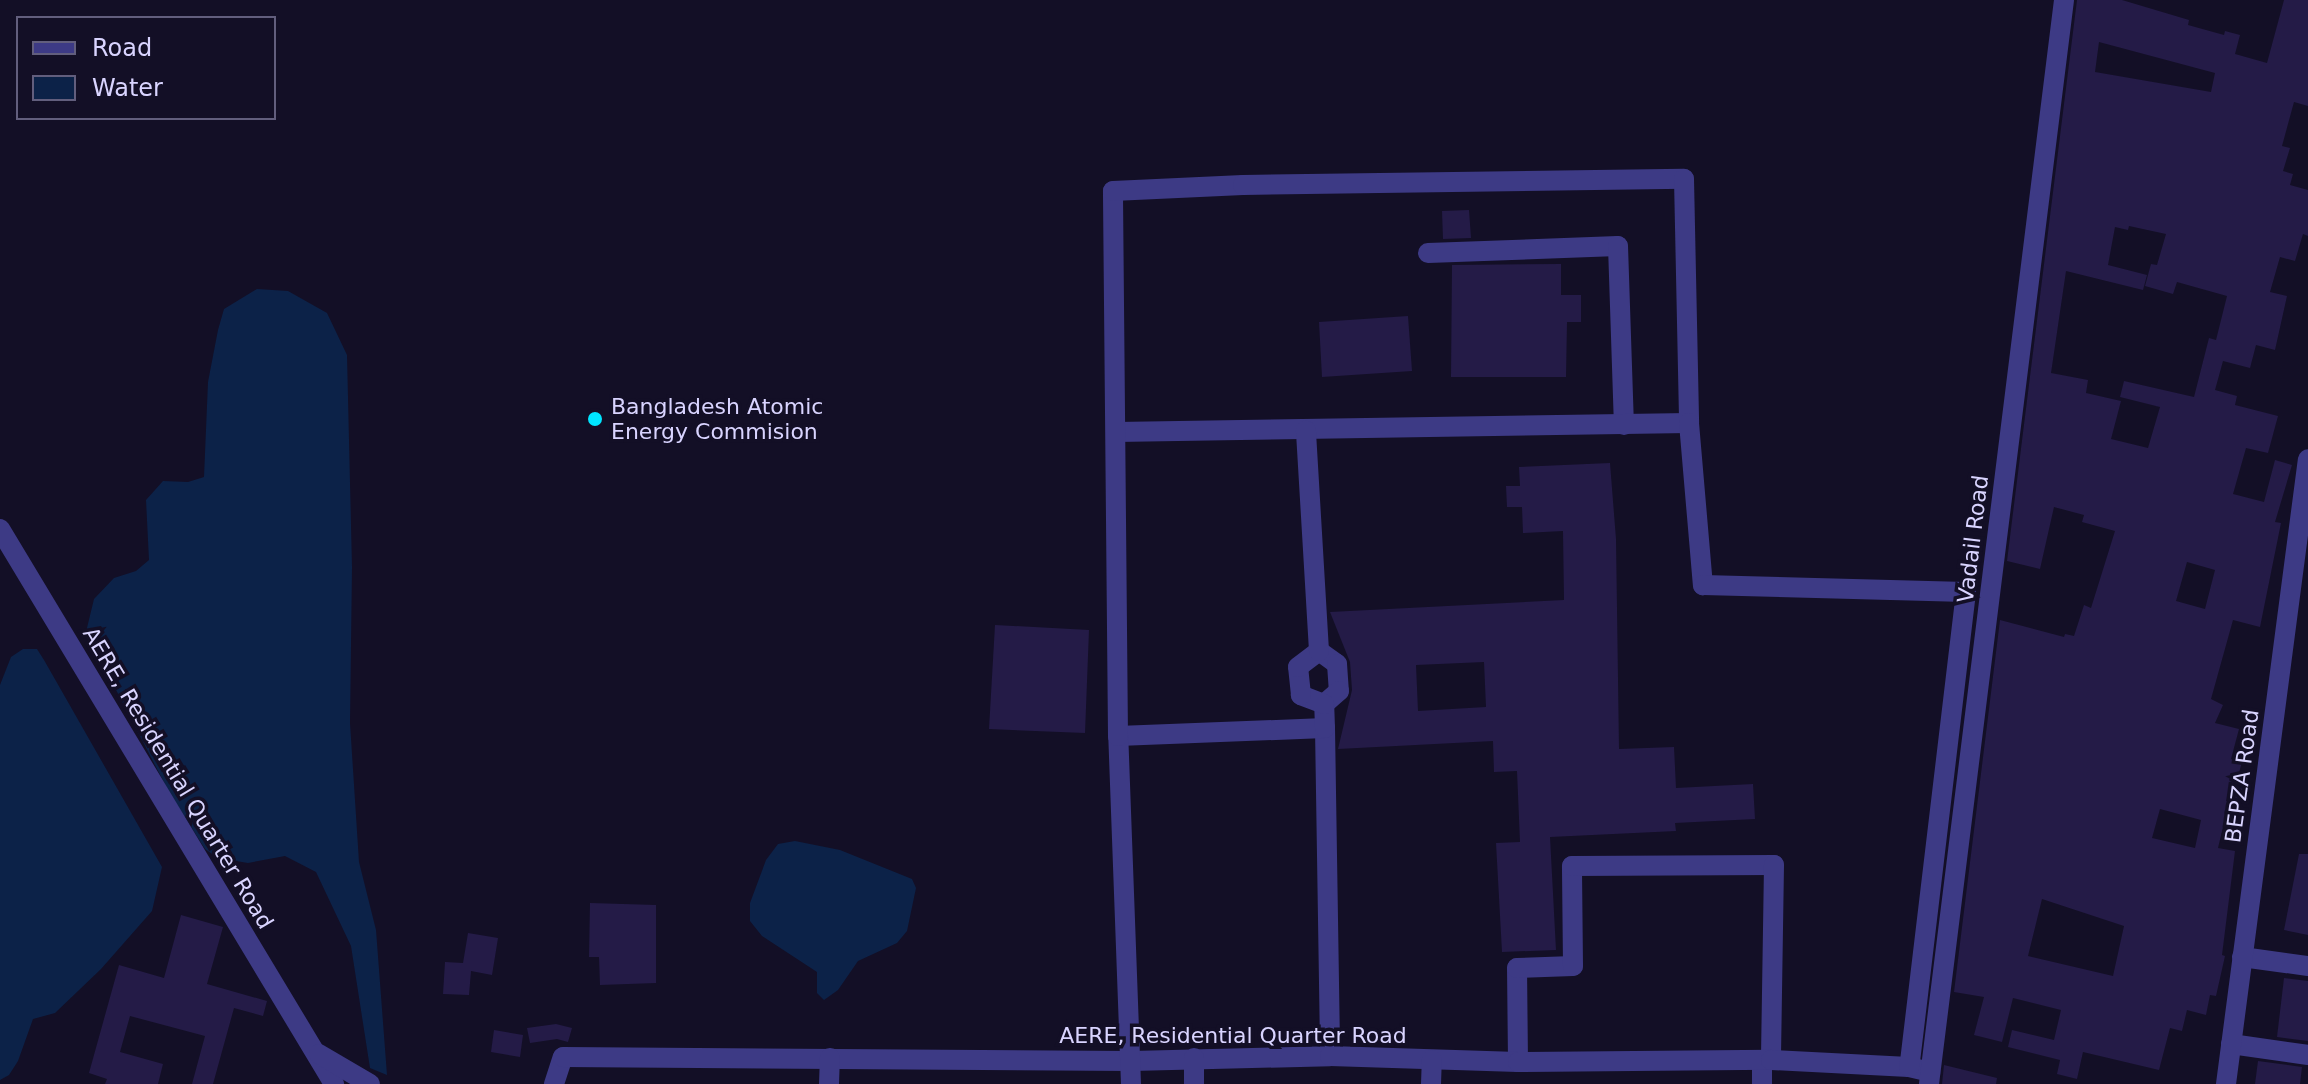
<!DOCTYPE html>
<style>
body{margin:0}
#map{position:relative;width:2308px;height:1084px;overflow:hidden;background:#130f26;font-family:"DejaVu Sans",sans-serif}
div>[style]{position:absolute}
.water>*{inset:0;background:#0c2248}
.building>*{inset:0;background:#241b47}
.minor>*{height:20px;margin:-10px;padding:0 10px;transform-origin:10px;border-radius:10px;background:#3d3a85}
.dots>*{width:22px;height:22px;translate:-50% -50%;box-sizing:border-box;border:4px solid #130f26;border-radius:50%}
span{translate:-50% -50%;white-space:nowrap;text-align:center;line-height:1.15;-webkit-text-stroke:7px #130f26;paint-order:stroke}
.poi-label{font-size:22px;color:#d9d4ff}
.left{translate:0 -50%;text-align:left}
.street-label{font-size:22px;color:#d9d4ff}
.legend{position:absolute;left:16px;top:16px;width:260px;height:104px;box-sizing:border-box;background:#130f26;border:2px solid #625e7d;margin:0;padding:10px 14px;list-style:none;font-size:24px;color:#d9d4ff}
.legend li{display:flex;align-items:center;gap:16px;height:40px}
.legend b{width:40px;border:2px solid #625e7d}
</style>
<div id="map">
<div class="water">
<div style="clip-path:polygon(257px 289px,288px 291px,327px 313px,347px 355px,352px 567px,350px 723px,359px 862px,376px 930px,387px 1075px,370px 1068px,351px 946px,316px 872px,285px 856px,248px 863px,218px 858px,205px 849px,169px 792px,86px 632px,94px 599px,114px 578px,136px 571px,149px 560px,146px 500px,163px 481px,188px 482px,204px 477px,208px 382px,218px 330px,224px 309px)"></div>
<div style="clip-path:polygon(23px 649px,37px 649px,44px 660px,162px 867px,152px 911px,101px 969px,55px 1013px,33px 1019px,18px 1061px,9px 1075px,0 1080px,0 685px,11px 657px)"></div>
<div style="clip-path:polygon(795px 841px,840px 850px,912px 879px,916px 888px,907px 931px,897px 943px,858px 961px,838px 990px,824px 1000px,817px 993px,817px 972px,762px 936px,750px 921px,750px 903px,766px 860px,778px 844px)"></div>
</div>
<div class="building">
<div style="clip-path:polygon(evenodd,2077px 0,2122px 0,2189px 20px,2188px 25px,2224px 35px,2225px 31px,2240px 35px,2235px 54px,2267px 63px,2284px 0,2308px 0,2308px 106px,2294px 102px,2282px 146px,2290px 148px,2283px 171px,2293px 174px,2290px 185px,2308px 190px,2308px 236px,2303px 234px,2295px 261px,2280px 257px,2270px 292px,2287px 296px,2275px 350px,2256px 345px,2250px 368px,2223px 361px,2215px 390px,2237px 396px,2235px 405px,2278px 416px,2268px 453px,2246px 448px,2233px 494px,2264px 502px,2275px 460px,2292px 465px,2275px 522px,2281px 523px,2260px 627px,2233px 620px,2211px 699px,2223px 705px,2215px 723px,2239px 729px,2231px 759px,2242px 762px,2235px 787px,2243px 789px,2237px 813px,2227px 810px,2218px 848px,2235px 851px,2222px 955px,2225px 956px,2216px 996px,2210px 995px,2206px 1015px,2187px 1010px,2182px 1031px,2170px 1028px,2159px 1070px,2083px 1052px,2077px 1079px,2057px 1074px,2060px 1060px,2008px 1047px,2012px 1030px,2054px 1040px,2061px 1010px,2013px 998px,2002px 1042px,1974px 1035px,1984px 997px,1954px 992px,2000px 620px,2064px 637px,2065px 634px,2074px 636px,2084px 605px,2091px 608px,2115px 531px,2082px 522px,2084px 515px,2054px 507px,2040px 569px,2007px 561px,2077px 0,2099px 42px,2215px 73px,2211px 92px,2095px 72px,2099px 42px,2077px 0,2129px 226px,2166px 234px,2157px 265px,2151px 264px,2145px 286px,2173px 294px,2177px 282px,2227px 296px,2216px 340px,2209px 338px,2194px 397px,2124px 381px,2120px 397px,2160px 407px,2148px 448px,2111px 439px,2121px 401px,2086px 393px,2088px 380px,2051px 373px,2066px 271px,2143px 290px,2147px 275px,2108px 265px,2115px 227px,2128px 230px,2129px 226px,2077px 0,2187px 562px,2215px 570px,2205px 609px,2176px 601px,2187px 562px,2077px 0,2160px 809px,2201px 820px,2195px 848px,2152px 838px,2160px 809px,2077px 0,2042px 899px,2124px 926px,2113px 976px,2028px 956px,2042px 899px)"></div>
<div style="clip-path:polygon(1469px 210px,1471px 238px,1443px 239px,1442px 211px)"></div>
<div style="clip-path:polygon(1561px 264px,1561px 295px,1581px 295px,1581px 322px,1567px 322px,1566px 377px,1451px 377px,1452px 265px)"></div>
<div style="clip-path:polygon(1408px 316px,1412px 371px,1322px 377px,1319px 322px)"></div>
<div style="clip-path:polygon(evenodd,1610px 463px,1616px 539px,1619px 749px,1674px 747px,1676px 788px,1753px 784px,1755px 819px,1675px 823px,1676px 831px,1550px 837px,1556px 950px,1502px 952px,1496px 843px,1520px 842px,1517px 771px,1494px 772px,1493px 741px,1338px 749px,1352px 690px,1350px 662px,1330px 612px,1564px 600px,1563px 531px,1523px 533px,1522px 507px,1507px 507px,1506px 486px,1520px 486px,1519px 467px,1610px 463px,1484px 662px,1486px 707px,1418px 711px,1416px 665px,1484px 662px)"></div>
<div style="clip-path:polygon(995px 625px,1089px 630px,1085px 733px,989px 729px)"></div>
<div style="clip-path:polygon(2299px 854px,2308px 854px,2308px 935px,2284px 930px)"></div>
<div style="clip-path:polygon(590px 903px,656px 905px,656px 983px,600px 985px,599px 957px,589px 957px)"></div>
<div style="clip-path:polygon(181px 915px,223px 927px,207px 984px,267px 1001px,263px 1016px,234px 1008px,213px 1084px,192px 1084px,205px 1036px,130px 1016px,120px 1052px,163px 1064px,158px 1084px,105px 1084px,107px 1079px,89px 1073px,119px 965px,164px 978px)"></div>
<div style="clip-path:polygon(468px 933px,498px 938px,492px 975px,471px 971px,469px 995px,443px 994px,445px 962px,463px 963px)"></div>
<div style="clip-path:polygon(2284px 978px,2308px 981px,2308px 1041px,2277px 1037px)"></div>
<div style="clip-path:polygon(556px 1024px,572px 1028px,568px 1042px,557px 1039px,530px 1043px,527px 1028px)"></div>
<div style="clip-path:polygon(494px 1030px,523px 1035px,520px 1057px,491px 1052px)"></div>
<div style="clip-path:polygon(2258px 1061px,2302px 1067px,2300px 1084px,2255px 1084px)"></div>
<div style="clip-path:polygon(1944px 1065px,1997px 1078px,1996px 1084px,1942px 1084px)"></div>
</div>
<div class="minor">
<div style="left:1428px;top:253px;width:190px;rotate:-2.1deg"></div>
<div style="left:1618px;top:246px;width:179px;rotate:88.1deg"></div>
<div style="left:1116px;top:432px;width:573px;rotate:-0.9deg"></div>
<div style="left:0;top:529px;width:648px;rotate:58.96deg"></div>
<div style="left:1319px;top:651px;width:22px;rotate:36deg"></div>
<div style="left:1337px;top:664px;width:27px;rotate:86deg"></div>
<div style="left:1339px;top:691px;width:20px;rotate:139deg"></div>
<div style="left:1325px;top:728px;width:328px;rotate:89.1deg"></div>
<div style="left:1118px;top:736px;width:207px;rotate:-2.2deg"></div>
<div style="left:1325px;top:728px;width:24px;rotate:-92deg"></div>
<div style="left:1324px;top:704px;width:25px;rotate:-159deg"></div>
<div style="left:1301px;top:695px;width:28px;rotate:-96deg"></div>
<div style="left:1298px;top:667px;width:26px;rotate:-37deg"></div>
<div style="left:1319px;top:651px;width:221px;rotate:-93.4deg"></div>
<div style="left:2242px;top:957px;width:67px;rotate:7.8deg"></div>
<div style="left:2231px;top:1044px;width:78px;rotate:8.1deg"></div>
<div style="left:319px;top:1054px;width:59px;rotate:30.5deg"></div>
<div style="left:1762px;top:1060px;width:24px;rotate:90deg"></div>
<div style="left:1518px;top:1062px;width:94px;rotate:-90.6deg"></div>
<div style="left:1517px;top:968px;width:56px;rotate:-2deg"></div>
<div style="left:1573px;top:966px;width:100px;rotate:-90.6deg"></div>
<div style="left:1572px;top:866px;width:202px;rotate:-0.3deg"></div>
<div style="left:1774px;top:865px;width:195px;rotate:90.9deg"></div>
<div style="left:554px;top:1084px;width:28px;rotate:-72deg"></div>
<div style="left:563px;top:1057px;width:569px;rotate:0.4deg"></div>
<div style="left:1132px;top:1061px;width:198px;rotate:-1.4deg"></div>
<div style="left:1330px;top:1056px;width:188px;rotate:1.8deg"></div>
<div style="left:1518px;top:1062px;width:253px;rotate:-0.5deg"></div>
<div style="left:1771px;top:1060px;width:138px;rotate:2.9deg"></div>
<div style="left:1909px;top:1067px;width:22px;rotate:13deg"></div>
<div style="left:829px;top:1084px;width:26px;rotate:-88deg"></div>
<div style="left:1131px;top:1084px;width:348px;rotate:-92.1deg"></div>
<div style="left:1118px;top:736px;width:545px;rotate:-90.53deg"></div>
<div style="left:1113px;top:191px;width:130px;rotate:-2.6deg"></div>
<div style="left:1243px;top:185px;width:441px;rotate:-0.8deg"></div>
<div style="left:1684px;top:179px;width:244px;rotate:88.8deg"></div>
<div style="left:1689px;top:423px;width:163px;rotate:85.1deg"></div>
<div style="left:1703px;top:585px;width:263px;rotate:1.5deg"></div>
<div style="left:1966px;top:592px;width:478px;rotate:96.8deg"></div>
<div style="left:1194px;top:1084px;width:26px;rotate:-90deg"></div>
<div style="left:1431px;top:1084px;width:24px;rotate:-88deg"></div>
<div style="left:1929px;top:1084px;width:1092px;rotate:-82.9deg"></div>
<div style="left:2226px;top:1084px;width:630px;rotate:-82.53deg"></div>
</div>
<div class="dots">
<div style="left:595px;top:419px;background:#00e5ff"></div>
</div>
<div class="poi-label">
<span class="left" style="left:611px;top:419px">Bangladesh Atomic<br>Energy Commision</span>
</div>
<div class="street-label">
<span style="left:1973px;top:539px;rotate:-83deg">Vadail Road</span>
<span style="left:2242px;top:776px;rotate:-82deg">BEPZA Road</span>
<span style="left:178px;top:778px;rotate:59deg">AERE, Residential Quarter Road</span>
<span style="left:1233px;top:1036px">AERE, Residential Quarter Road</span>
</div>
<ul class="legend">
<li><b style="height:10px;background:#3d3a85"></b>Road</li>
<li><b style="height:22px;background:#0c2248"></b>Water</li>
</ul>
</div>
